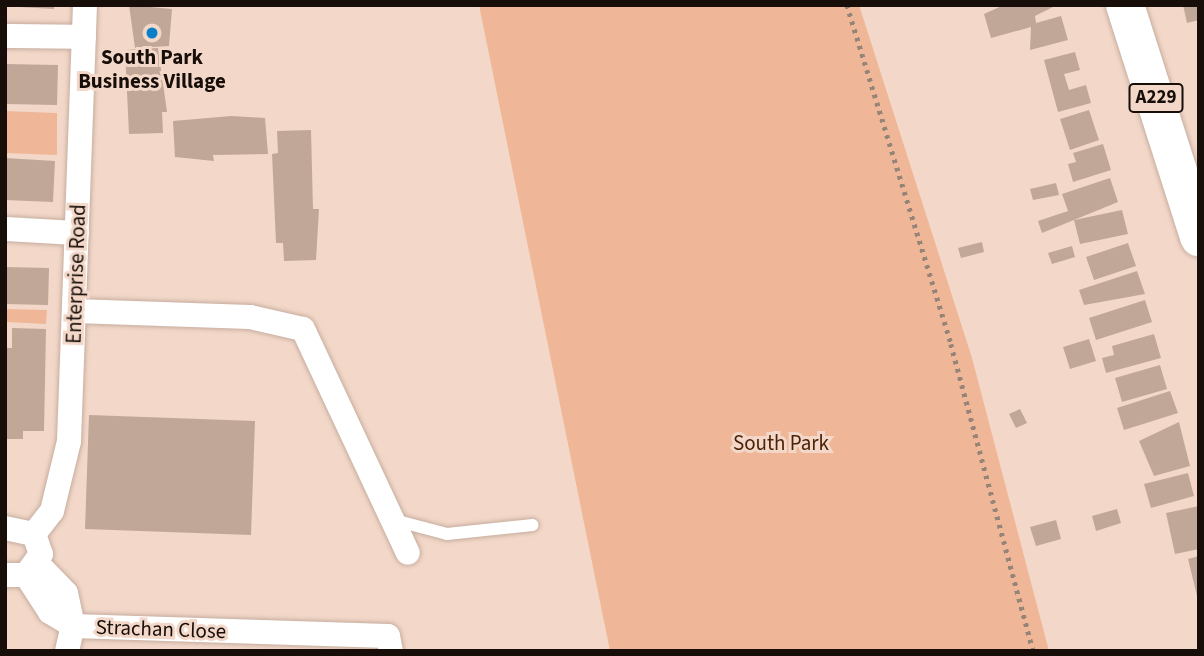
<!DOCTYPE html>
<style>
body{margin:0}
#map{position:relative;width:1204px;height:656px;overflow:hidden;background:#f3d8c9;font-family:"Source Sans 3",sans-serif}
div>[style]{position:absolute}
.green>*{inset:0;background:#efb797}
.building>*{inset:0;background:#c0a798}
.path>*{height:4.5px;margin-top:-2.25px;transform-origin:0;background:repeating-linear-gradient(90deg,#978479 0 3.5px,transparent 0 8.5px)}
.roads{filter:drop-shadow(0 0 2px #c6ad9f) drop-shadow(0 0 2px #c6ad9f)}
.lane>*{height:12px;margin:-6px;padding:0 6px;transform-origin:6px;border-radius:6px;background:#fff}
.street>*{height:24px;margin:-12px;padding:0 12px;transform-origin:12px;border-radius:12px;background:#fff}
.highway>*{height:38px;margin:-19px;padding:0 19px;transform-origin:19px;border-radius:19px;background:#fff}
.dots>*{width:19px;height:19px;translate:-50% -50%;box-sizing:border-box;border:4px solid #f3d8c9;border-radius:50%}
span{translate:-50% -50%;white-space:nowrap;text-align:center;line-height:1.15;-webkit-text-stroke:6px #f3d8c9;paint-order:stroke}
.shield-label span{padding:2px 5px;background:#f3d8c9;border:2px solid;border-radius:5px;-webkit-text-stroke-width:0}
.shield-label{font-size:19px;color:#170e09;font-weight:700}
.poi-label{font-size:21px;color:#170e09;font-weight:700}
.street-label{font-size:21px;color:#170e09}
.park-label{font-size:21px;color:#4b2308}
.frame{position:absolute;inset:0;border:7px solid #170e09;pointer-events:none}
</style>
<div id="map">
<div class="green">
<div style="clip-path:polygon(479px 5px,859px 5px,972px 358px,1049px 651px,610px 651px)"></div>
<div style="clip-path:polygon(5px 111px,57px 113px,57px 155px,5px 153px)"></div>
<div style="clip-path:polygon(5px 309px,47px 310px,46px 324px,7px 322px,5px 343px)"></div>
</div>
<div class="building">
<div style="clip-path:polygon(19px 5px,54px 5px,54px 9px,19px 7px)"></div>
<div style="clip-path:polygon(129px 5px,172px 9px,169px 46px,135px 48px)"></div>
<div style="clip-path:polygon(1004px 5px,1057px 5px,1035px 16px,1036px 23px,1061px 16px,1068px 40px,1030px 50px,1031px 27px,991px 38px,984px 14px)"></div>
<div style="clip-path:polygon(1183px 5px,1199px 5px,1199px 20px,1187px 23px)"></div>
<div style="clip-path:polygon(158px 48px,167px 112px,162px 112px,163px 133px,129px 134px,125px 50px)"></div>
<div style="clip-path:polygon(1075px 52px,1080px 70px,1064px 74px,1069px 90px,1086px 85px,1091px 103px,1058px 112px,1044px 60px)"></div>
<div style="clip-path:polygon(5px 64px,58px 65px,57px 105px,5px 104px)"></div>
<div style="clip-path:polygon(1089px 110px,1099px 140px,1070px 150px,1060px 119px)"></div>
<div style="clip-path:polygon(231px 116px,265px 118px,268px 154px,213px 155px,214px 161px,175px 157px,173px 121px)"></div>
<div style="clip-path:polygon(311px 130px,313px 209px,319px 209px,316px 260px,284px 261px,283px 243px,276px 243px,272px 154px,278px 153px,277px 131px)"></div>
<div style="clip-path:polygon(1103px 144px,1111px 170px,1073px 182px,1068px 164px,1076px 162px,1073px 153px)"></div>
<div style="clip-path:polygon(5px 158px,55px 161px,53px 202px,5px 200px)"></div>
<div style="clip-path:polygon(1110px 178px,1118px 202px,1042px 233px,1038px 221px,1068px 211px,1062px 194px)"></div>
<div style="clip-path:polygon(1056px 183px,1059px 195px,1033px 200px,1030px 189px)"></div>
<div style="clip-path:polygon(1122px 210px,1128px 234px,1080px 244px,1074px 220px)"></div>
<div style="clip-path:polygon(982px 242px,984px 252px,961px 258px,958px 248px)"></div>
<div style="clip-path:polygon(1128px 243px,1136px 266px,1094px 280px,1086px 257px)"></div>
<div style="clip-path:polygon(1072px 246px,1075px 257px,1052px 264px,1048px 253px)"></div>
<div style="clip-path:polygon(5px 267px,49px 268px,48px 305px,5px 304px)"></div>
<div style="clip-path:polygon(1137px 271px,1145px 294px,1084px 305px,1079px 290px)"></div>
<div style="clip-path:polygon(1145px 300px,1152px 322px,1096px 340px,1089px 318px)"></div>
<div style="clip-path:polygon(12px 328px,46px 329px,44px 431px,23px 431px,23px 439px,5px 439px,5px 348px,12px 348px)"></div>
<div style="clip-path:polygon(1154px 334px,1161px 358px,1106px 373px,1102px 358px,1114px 355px,1112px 346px)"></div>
<div style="clip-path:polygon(1089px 339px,1096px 361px,1070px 369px,1063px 347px)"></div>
<div style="clip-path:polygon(1160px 365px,1167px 389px,1122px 402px,1115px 378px)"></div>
<div style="clip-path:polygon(1170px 391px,1178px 413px,1124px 430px,1117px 408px)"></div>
<div style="clip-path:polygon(1020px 409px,1027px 423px,1016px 428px,1009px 414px)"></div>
<div style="clip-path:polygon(89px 415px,255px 421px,251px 535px,85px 529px)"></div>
<div style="clip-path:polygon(1179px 422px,1190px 466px,1154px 476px,1139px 441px)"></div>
<div style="clip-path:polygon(1188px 473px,1194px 496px,1151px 508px,1144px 484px)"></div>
<div style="clip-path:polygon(1199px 506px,1199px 549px,1175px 554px,1166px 513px)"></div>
<div style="clip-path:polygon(1117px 509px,1121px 523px,1096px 531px,1092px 516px)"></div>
<div style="clip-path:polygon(1056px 520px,1061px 539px,1036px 546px,1030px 527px)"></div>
<div style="clip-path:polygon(1199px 556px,1199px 600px,1198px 600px,1188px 559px)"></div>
</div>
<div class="path">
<div style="left:847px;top:5px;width:355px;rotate:72.9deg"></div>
<div style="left:951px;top:344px;width:318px;rotate:75deg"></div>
</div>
<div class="roads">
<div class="lane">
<div style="left:394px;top:520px;width:55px;rotate:14.8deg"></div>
<div style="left:447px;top:534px;width:86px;rotate:-6deg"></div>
</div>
<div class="street">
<div style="left:5px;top:36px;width:79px;rotate:0.7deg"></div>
<div style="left:5px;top:229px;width:72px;rotate:3.2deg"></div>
<div style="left:75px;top:311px;width:175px;rotate:2deg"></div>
<div style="left:250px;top:317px;width:54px;rotate:12.8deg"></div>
<div style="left:303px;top:329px;width:247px;rotate:64.9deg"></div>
<div style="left:5px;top:528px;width:30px;rotate:12deg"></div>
<div style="left:34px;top:534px;width:21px;rotate:71deg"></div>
<div style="left:41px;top:554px;width:26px;rotate:126deg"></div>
<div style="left:26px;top:575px;width:21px;rotate:180deg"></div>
<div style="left:34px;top:534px;width:29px;rotate:-52deg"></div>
<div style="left:52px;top:511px;width:72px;rotate:-76.3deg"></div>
<div style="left:69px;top:441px;width:436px;rotate:-87.9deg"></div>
<div style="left:38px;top:564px;width:40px;rotate:46deg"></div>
<div style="left:66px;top:593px;width:34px;rotate:78deg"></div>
<div style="left:26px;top:575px;width:44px;rotate:57deg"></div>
<div style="left:50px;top:612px;width:27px;rotate:31deg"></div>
<div style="left:67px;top:651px;width:26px;rotate:-77deg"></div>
<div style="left:73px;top:626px;width:315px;rotate:1.8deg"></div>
<div style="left:388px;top:636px;width:15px;rotate:79deg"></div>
</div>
<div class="highway">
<div style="left:1125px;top:5px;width:244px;rotate:72.3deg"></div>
</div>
</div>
<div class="dots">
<div style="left:152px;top:33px;background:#0780c9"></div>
</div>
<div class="shield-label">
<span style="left:1156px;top:98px">A229</span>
</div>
<div class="poi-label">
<span style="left:152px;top:69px">South Park<br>Business Village</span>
</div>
<div class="street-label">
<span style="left:76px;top:274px;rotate:-88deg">Enterprise Road</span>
<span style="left:161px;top:629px;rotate:2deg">Strachan Close</span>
</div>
<div class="park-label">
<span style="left:781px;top:443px">South Park</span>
</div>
<div class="frame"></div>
</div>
